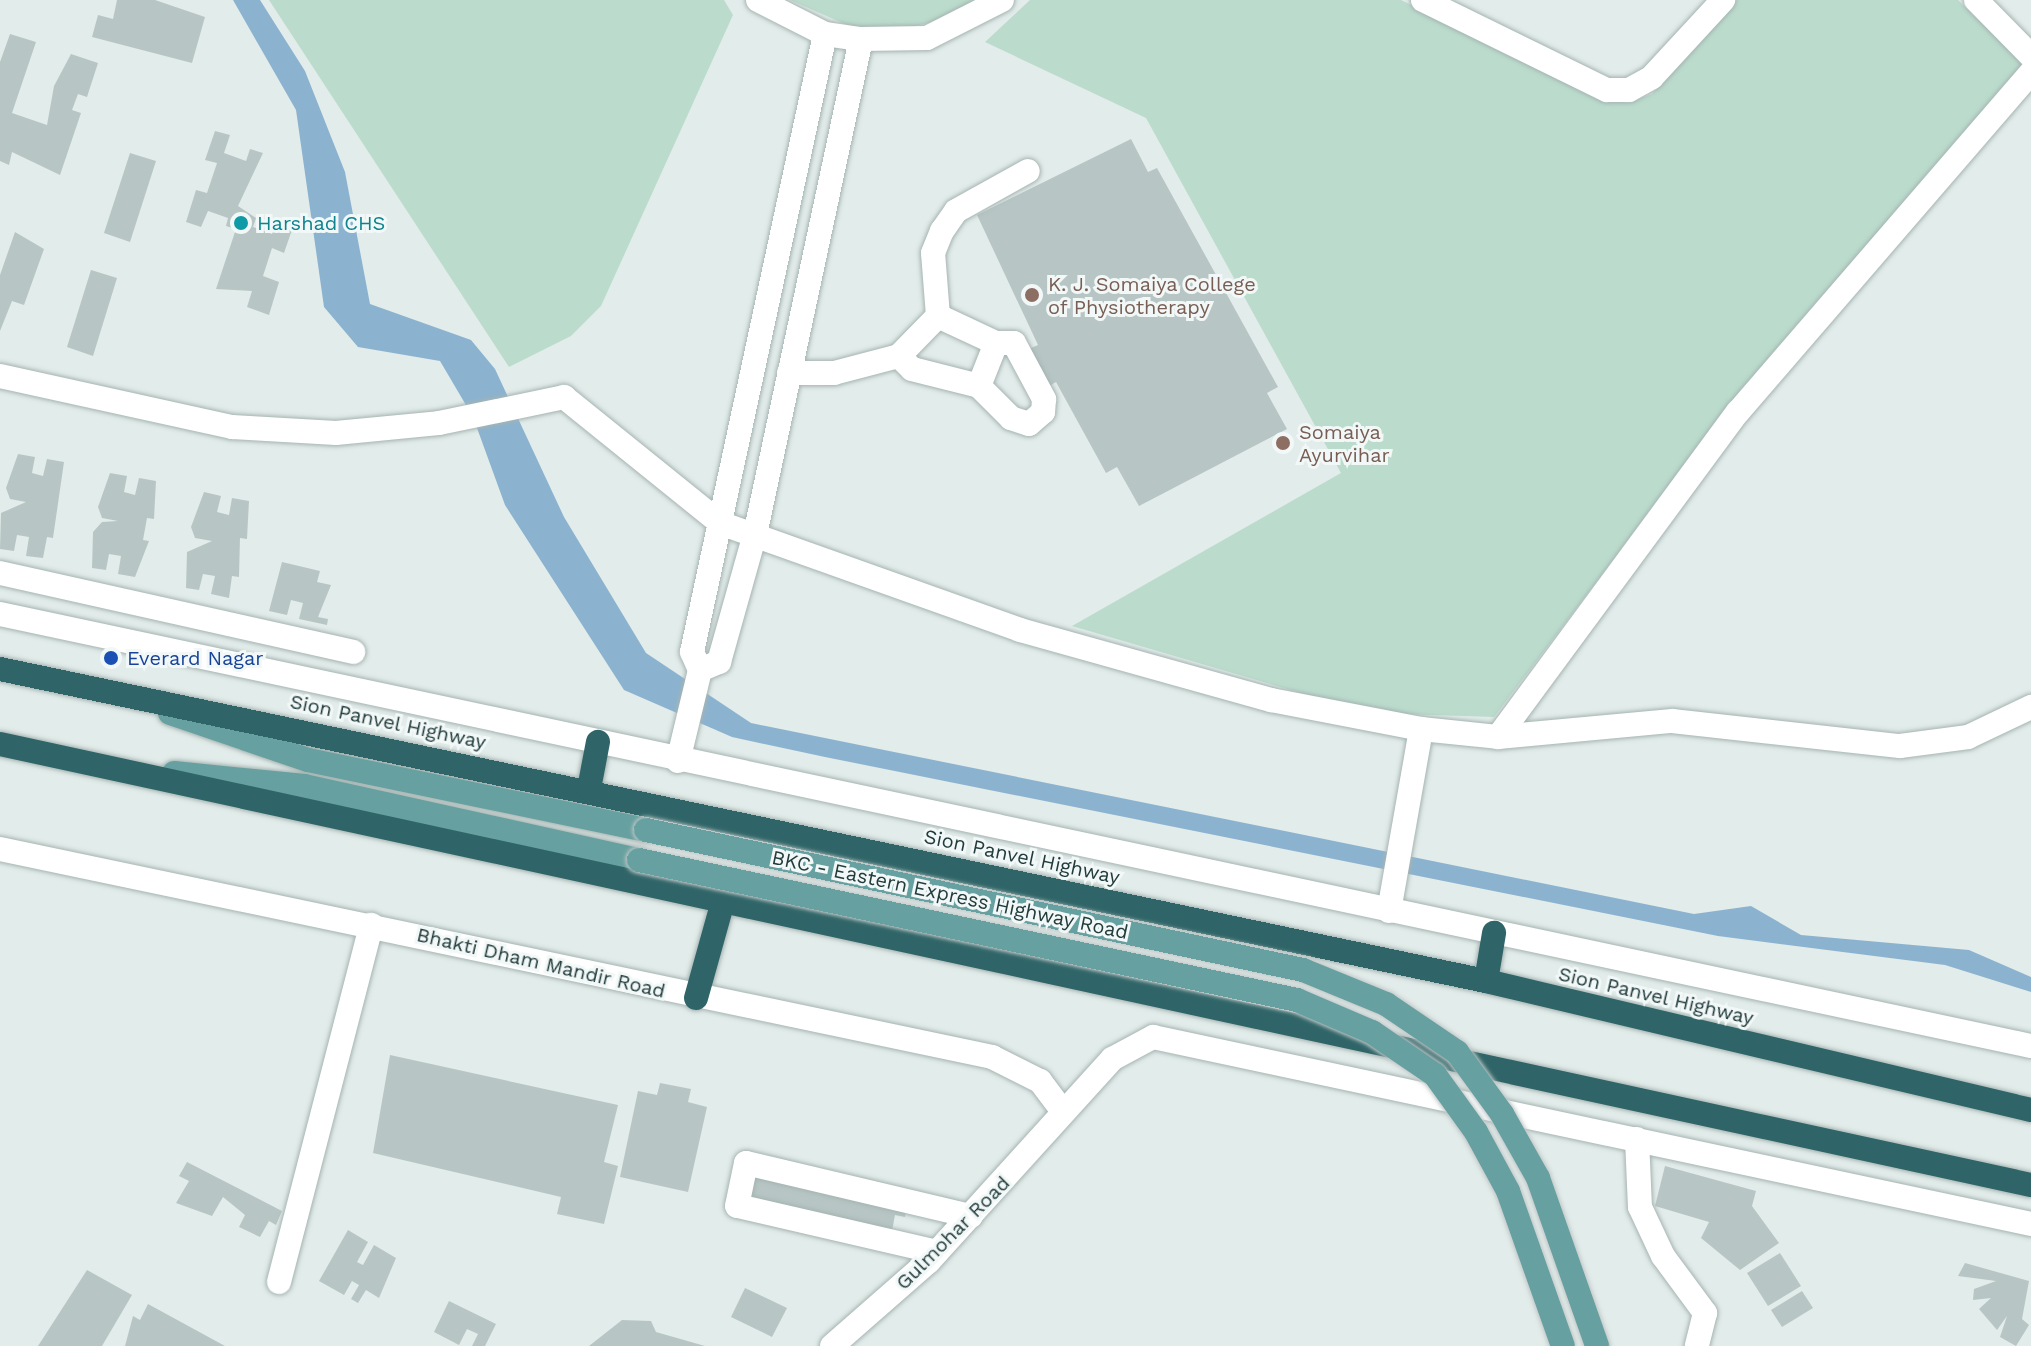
<!DOCTYPE html>
<style>
body{margin:0}
#map{position:relative;width:2031px;height:1346px;overflow:hidden;background:#e2ecea;font-family:"Work Sans",sans-serif}
div>[style]{position:absolute}
.green>*{inset:0;background:#bbdccd}
.water>*{inset:0;background:#8bb3d0}
.building>*{inset:0;background:#b7c6c4}
.roads{filter:drop-shadow(0 0 2px #a5b4b2) drop-shadow(0 0 2px #a5b4b2)}
.minor>*{height:24px;margin:-12px;padding:0 12px;transform-origin:12px;border-radius:12px;background:#fff}
.major>*{height:24px;margin:-12px;padding:0 12px;transform-origin:12px;border-radius:12px;background:#67a0a0}
.highway>*{height:24px;margin:-12px;padding:0 12px;transform-origin:12px;border-radius:12px;background:#2f6568}
.bridges{filter:drop-shadow(0 0 2px #c1c8c8) drop-shadow(0 0 2px #c1c8c8)}
.major-bridge>*{height:24px;margin:-12px;padding:0 12px;transform-origin:12px;border-radius:12px;background:#67a0a0}
.dots>*{width:22px;height:22px;translate:-50% -50%;box-sizing:border-box;border:4px solid #f2f8f7;border-radius:50%}
span{translate:-50% -50%;white-space:nowrap;text-align:center;line-height:1.15;-webkit-text-stroke:6px #f2f8f7;paint-order:stroke}
.culture-label{font-size:20px;color:#0d838f}
.left{translate:0 -50%;text-align:left}
.education-label{font-size:20px;color:#785e54}
.transit-label{font-size:20px;color:#164399}
.street-label{font-size:20px;color:#223c3c}
</style>
<div id="map">
<div class="green">
<div style="clip-path:polygon(269px 0,724px 0,733px 15px,601px 306px,571px 336px,509px 367px)"></div>
<div style="clip-path:polygon(790px 0,979px 0,941px 20px,898px 30px,854px 28px)"></div>
<div style="clip-path:polygon(1030px 0,1401px 0,1603px 99px,1629px 103px,1652px 94px,1737px 0,1958px 0,2027px 67px,1734px 400px,1494px 717px,1369px 713px,1072px 626px,1341px 473px,1146px 118px,985px 42px)"></div>
</div>
<div class="water">
<div style="clip-path:polygon(233px 0,260px 0,305px 71px,345px 172px,370px 304px,471px 340px,495px 369px,564px 517px,646px 653px,751px 723px,1694px 914px,1751px 906px,1801px 935px,1969px 950px,2031px 977px,2031px 992px,1945px 965px,1718px 936px,825px 757px,732px 737px,624px 690px,505px 505px,473px 417px,440px 361px,358px 347px,324px 307px,296px 110px)"></div>
</div>
<div class="building">
<div style="clip-path:polygon(117px 0,155px 0,205px 17px,192px 63px,92px 37px,98px 15px,113px 19px)"></div>
<div style="clip-path:polygon(10px 34px,36px 42px,12px 113px,47px 125px,54px 86px,71px 54px,98px 63px,87px 97px,78px 94px,72px 110px,81px 113px,60px 175px,12px 152px,9px 165px,0 161px,0 62px)"></div>
<div style="clip-path:polygon(215px 131px,230px 135px,224px 153px,246px 161px,250px 149px,263px 153px,238px 206px,256px 218px,253px 227px,272px 234px,278px 218px,294px 224px,284px 253px,272px 248px,263px 276px,279px 282px,269px 315px,247px 307px,252px 291px,216px 289px,236px 229px,226px 226px,228px 218px,208px 211px,201px 227px,186px 222px,196px 190px,207px 193px,217px 163px,205px 160px)"></div>
<div style="clip-path:polygon(1131px 139px,1148px 172px,1157px 168px,1278px 387px,1267px 393px,1287px 429px,1139px 506px,1117px 467px,1106px 473px,1056px 382px,1041px 391px,1022px 352px,1038px 345px,977px 215px)"></div>
<div style="clip-path:polygon(130px 153px,156px 161px,130px 242px,104px 233px)"></div>
<div style="clip-path:polygon(15px 232px,44px 249px,24px 305px,12px 301px,0 331px,0 275px)"></div>
<div style="clip-path:polygon(91px 270px,117px 278px,93px 356px,67px 347px)"></div>
<div style="clip-path:polygon(18px 454px,35px 457px,32px 473px,43px 476px,47px 459px,64px 462px,53px 538px,47px 537px,43px 558px,26px 556px,29px 537px,17px 535px,14px 551px,0 549px,1px 513px,26px 502px,10px 499px,6px 488px)"></div>
<div style="clip-path:polygon(110px 473px,127px 476px,124px 492px,135px 495px,139px 478px,156px 481px,154px 519px,147px 518px,143px 540px,149px 541px,135px 577px,118px 574px,121px 556px,109px 554px,106px 570px,92px 568px,93px 532px,102px 522px,118px 521px,102px 518px,98px 507px)"></div>
<div style="clip-path:polygon(204px 492px,221px 496px,217px 512px,229px 515px,232px 498px,249px 501px,247px 539px,240px 538px,239px 577px,232px 576px,229px 598px,211px 594px,215px 576px,203px 574px,199px 590px,186px 588px,187px 552px,212px 541px,195px 538px,191px 527px)"></div>
<div style="clip-path:polygon(282px 562px,320px 571px,317px 582px,331px 585px,318px 617px,328px 619px,327px 625px,299px 619px,303px 603px,291px 600px,287px 615px,269px 611px)"></div>
<div style="clip-path:polygon(390px 1055px,618px 1105px,604px 1162px,618px 1166px,604px 1224px,557px 1214px,561px 1197px,373px 1153px)"></div>
<div style="clip-path:polygon(660px 1083px,691px 1089px,688px 1102px,707px 1107px,688px 1192px,620px 1177px,638px 1091px,657px 1095px)"></div>
<div style="clip-path:polygon(187px 1162px,282px 1211px,276px 1225px,269px 1221px,260px 1237px,239px 1227px,245px 1215px,223px 1197px,212px 1216px,176px 1203px,189px 1181px,179px 1176px)"></div>
<div style="clip-path:polygon(1665px 1166px,1756px 1191px,1752px 1206px,1779px 1243px,1740px 1270px,1701px 1238px,1709px 1222px,1655px 1206px)"></div>
<div style="clip-path:polygon(756px 1174px,907px 1203px,905px 1217px,895px 1215px,892px 1231px,750px 1203px)"></div>
<div style="clip-path:polygon(348px 1230px,368px 1242px,357px 1262px,363px 1265px,374px 1245px,396px 1258px,379px 1298px,366px 1290px,358px 1303px,351px 1299px,359px 1285px,352px 1281px,344px 1295px,319px 1281px)"></div>
<div style="clip-path:polygon(1780px 1253px,1801px 1286px,1768px 1306px,1747px 1273px)"></div>
<div style="clip-path:polygon(1965px 1263px,2029px 1281px,2022px 1319px,2029px 1325px,2016px 1346px,2000px 1337px,2007px 1316px,1997px 1330px,1979px 1309px,1991px 1298px,1973px 1300px,1974px 1289px,1996px 1281px,1958px 1276px)"></div>
<div style="clip-path:polygon(87px 1270px,132px 1295px,102px 1346px,38px 1346px)"></div>
<div style="clip-path:polygon(745px 1288px,787px 1308px,772px 1337px,731px 1317px)"></div>
<div style="clip-path:polygon(1802px 1291px,1813px 1308px,1782px 1327px,1771px 1310px)"></div>
<div style="clip-path:polygon(449px 1301px,496px 1324px,485px 1346px,472px 1346px,478px 1334px,467px 1329px,459px 1345px,434px 1332px)"></div>
<div style="clip-path:polygon(148px 1304px,225px 1346px,125px 1346px,133px 1316px,140px 1320px)"></div>
<div style="clip-path:polygon(622px 1320px,651px 1321px,656px 1332px,705px 1346px,589px 1346px)"></div>
</div>
<div class="roads">
<div class="minor">
<div style="left:758px;top:0;width:75px;rotate:26.9deg"></div>
<div style="left:825px;top:34px;width:36px;rotate:8deg"></div>
<div style="left:861px;top:39px;width:66px;rotate:-0.9deg"></div>
<div style="left:927px;top:38px;width:84px;rotate:-26.9deg"></div>
<div style="left:1423px;top:0;width:205px;rotate:26.1deg"></div>
<div style="left:1607px;top:90px;width:22px"></div>
<div style="left:1629px;top:90px;width:26px;rotate:-29deg"></div>
<div style="left:1652px;top:77px;width:105px;rotate:-47.3deg"></div>
<div style="left:1976px;top:0;width:78px;rotate:45.5deg"></div>
<div style="left:938px;top:316px;width:63px;rotate:-94.5deg"></div>
<div style="left:933px;top:253px;width:24px;rotate:-68deg"></div>
<div style="left:942px;top:231px;width:24px;rotate:-55deg"></div>
<div style="left:956px;top:211px;width:82px;rotate:-29.1deg"></div>
<div style="left:899px;top:356px;width:18px;rotate:45deg"></div>
<div style="left:912px;top:369px;width:69px;rotate:14.2deg"></div>
<div style="left:979px;top:386px;width:46px;rotate:-68.4deg"></div>
<div style="left:789px;top:373px;width:45px"></div>
<div style="left:834px;top:373px;width:67px;rotate:-14.7deg"></div>
<div style="left:899px;top:356px;width:56px;rotate:-45.7deg"></div>
<div style="left:938px;top:316px;width:64px;rotate:25deg"></div>
<div style="left:996px;top:343px;width:18px"></div>
<div style="left:1014px;top:343px;width:64px;rotate:61.8deg"></div>
<div style="left:1044px;top:399px;width:13px;rotate:94deg"></div>
<div style="left:1043px;top:412px;width:18px;rotate:139deg"></div>
<div style="left:1029px;top:424px;width:19px;rotate:-162deg"></div>
<div style="left:1011px;top:418px;width:45px;rotate:-135deg"></div>
<div style="left:0;top:376px;width:238px;rotate:12.4deg"></div>
<div style="left:232px;top:427px;width:104px;rotate:3.3deg"></div>
<div style="left:336px;top:433px;width:103px;rotate:-5.5deg"></div>
<div style="left:439px;top:423px;width:128px;rotate:-11.7deg"></div>
<div style="left:564px;top:397px;width:201px;rotate:38.9deg"></div>
<div style="left:720px;top:523px;width:319px;rotate:19.6deg"></div>
<div style="left:1020px;top:630px;width:261px;rotate:15.6deg"></div>
<div style="left:1271px;top:700px;width:153px;rotate:10.9deg"></div>
<div style="left:1421px;top:729px;width:77px;rotate:5.9deg"></div>
<div style="left:1498px;top:737px;width:175px;rotate:-5.3deg"></div>
<div style="left:1672px;top:721px;width:229px;rotate:6.3deg"></div>
<div style="left:1900px;top:746px;width:69px;rotate:-7.5deg"></div>
<div style="left:1968px;top:737px;width:70px;rotate:-25.5deg"></div>
<div style="left:0;top:573px;width:362px;rotate:12.6deg"></div>
<div style="left:0;top:614px;width:2076px;rotate:12.01deg"></div>
<div style="left:700px;top:670px;width:21px;rotate:-23deg"></div>
<div style="left:719px;top:662px;width:137px;rotate:-74.3deg"></div>
<div style="left:756px;top:530px;width:502px;rotate:-77.93deg"></div>
<div style="left:1498px;top:737px;width:404px;rotate:-53.6deg"></div>
<div style="left:1738px;top:412px;width:449px;rotate:-49.2deg"></div>
<div style="left:678px;top:761px;width:94px;rotate:-76.4deg"></div>
<div style="left:700px;top:670px;width:20px;rotate:-114deg"></div>
<div style="left:692px;top:652px;width:632px;rotate:-77.85deg"></div>
<div style="left:0;top:849px;width:1014px;rotate:11.84deg"></div>
<div style="left:992px;top:1057px;width:54px;rotate:26.6deg"></div>
<div style="left:1040px;top:1081px;width:38px;rotate:53deg"></div>
<div style="left:1389px;top:911px;width:185px;rotate:-80deg"></div>
<div style="left:1637px;top:1139px;width:68px;rotate:87.5deg"></div>
<div style="left:1640px;top:1207px;width:54px;rotate:64.9deg"></div>
<div style="left:1663px;top:1256px;width:71px;rotate:53.6deg"></div>
<div style="left:1705px;top:1313px;width:34px;rotate:104deg"></div>
<div style="left:937px;top:1252px;width:205px;rotate:-167deg"></div>
<div style="left:737px;top:1206px;width:44px;rotate:-78.2deg"></div>
<div style="left:746px;top:1163px;width:231px;rotate:13.3deg"></div>
<div style="left:279px;top:1282px;width:369px;rotate:-75.5deg"></div>
<div style="left:832px;top:1346px;width:129px;rotate:-41.2deg"></div>
<div style="left:929px;top:1261px;width:273px;rotate:-47.8deg"></div>
<div style="left:1112px;top:1059px;width:47px;rotate:-28.2deg"></div>
<div style="left:1153px;top:1037px;width:898px;rotate:12.02deg"></div>
</div>
<div class="major">
<div style="left:170px;top:713px;width:146px;rotate:18.8deg"></div>
<div style="left:308px;top:760px;width:345px;rotate:11.7deg"></div>
<div style="left:174px;top:773px;width:131px;rotate:5.7deg"></div>
<div style="left:304px;top:786px;width:343px;rotate:12.5deg"></div>
</div>
<div class="highway">
<div style="left:0;top:669px;width:1518px;rotate:11.86deg"></div>
<div style="left:1486px;top:981px;width:560px;rotate:13.32deg"></div>
<div style="left:0;top:744px;width:2078px;rotate:12.25deg"></div>
<div style="left:589px;top:789px;width:48px;rotate:-79.2deg"></div>
<div style="left:1486px;top:981px;width:49px;rotate:-80.5deg"></div>
<div style="left:696px;top:998px;width:97px;rotate:-74.4deg"></div>
</div>
</div>
<div class="bridges">
<div class="major-bridge">
<div style="left:646px;top:830px;width:672px;rotate:12.03deg"></div>
<div style="left:1303px;top:970px;width:90px;rotate:22.3deg"></div>
<div style="left:1386px;top:1004px;width:86px;rotate:34.1deg"></div>
<div style="left:1457px;top:1052px;width:77px;rotate:54deg"></div>
<div style="left:1502px;top:1114px;width:73px;rotate:60.6deg"></div>
<div style="left:1538px;top:1178px;width:178px;rotate:70.6deg"></div>
<div style="left:639px;top:860px;width:673px;rotate:12.01deg"></div>
<div style="left:1297px;top:1000px;width:82px;rotate:23.1deg"></div>
<div style="left:1372px;top:1032px;width:76px;rotate:34.3deg"></div>
<div style="left:1435px;top:1075px;width:70px;rotate:54.3deg"></div>
<div style="left:1476px;top:1132px;width:67px;rotate:61.5deg"></div>
<div style="left:1508px;top:1191px;width:164px;rotate:70.5deg"></div>
</div>
</div>
<div class="dots">
<div style="left:241px;top:223px;background:#0f9aa8"></div>
<div style="left:1032px;top:295px;background:#8d6e63"></div>
<div style="left:1283px;top:443px;background:#8d6e63"></div>
<div style="left:111px;top:658px;background:#1a4fb4"></div>
</div>
<div class="culture-label">
<span class="left" style="left:257px;top:223px">Harshad CHS</span>
</div>
<div class="education-label">
<span class="left" style="left:1048px;top:296px">K. J. Somaiya College<br>of Physiotherapy</span>
<span class="left" style="left:1299px;top:444px">Somaiya<br>Ayurvihar</span>
</div>
<div class="transit-label">
<span class="left" style="left:127px;top:658px">Everard Nagar</span>
</div>
<div class="street-label">
<span style="left:388px;top:722px;rotate:12deg">Sion Panvel Highway</span>
<span style="left:1022px;top:857px;rotate:12deg">Sion Panvel Highway</span>
<span style="left:950px;top:895px;rotate:12deg">BKC - Eastern Express Highway Road</span>
<span style="left:541px;top:963px;rotate:13deg">Bhakti Dham Mandir Road</span>
<span style="left:1656px;top:996px;rotate:13deg">Sion Panvel Highway</span>
<span style="left:953px;top:1233px;rotate:-45deg">Gulmohar Road</span>
</div>
</div>
